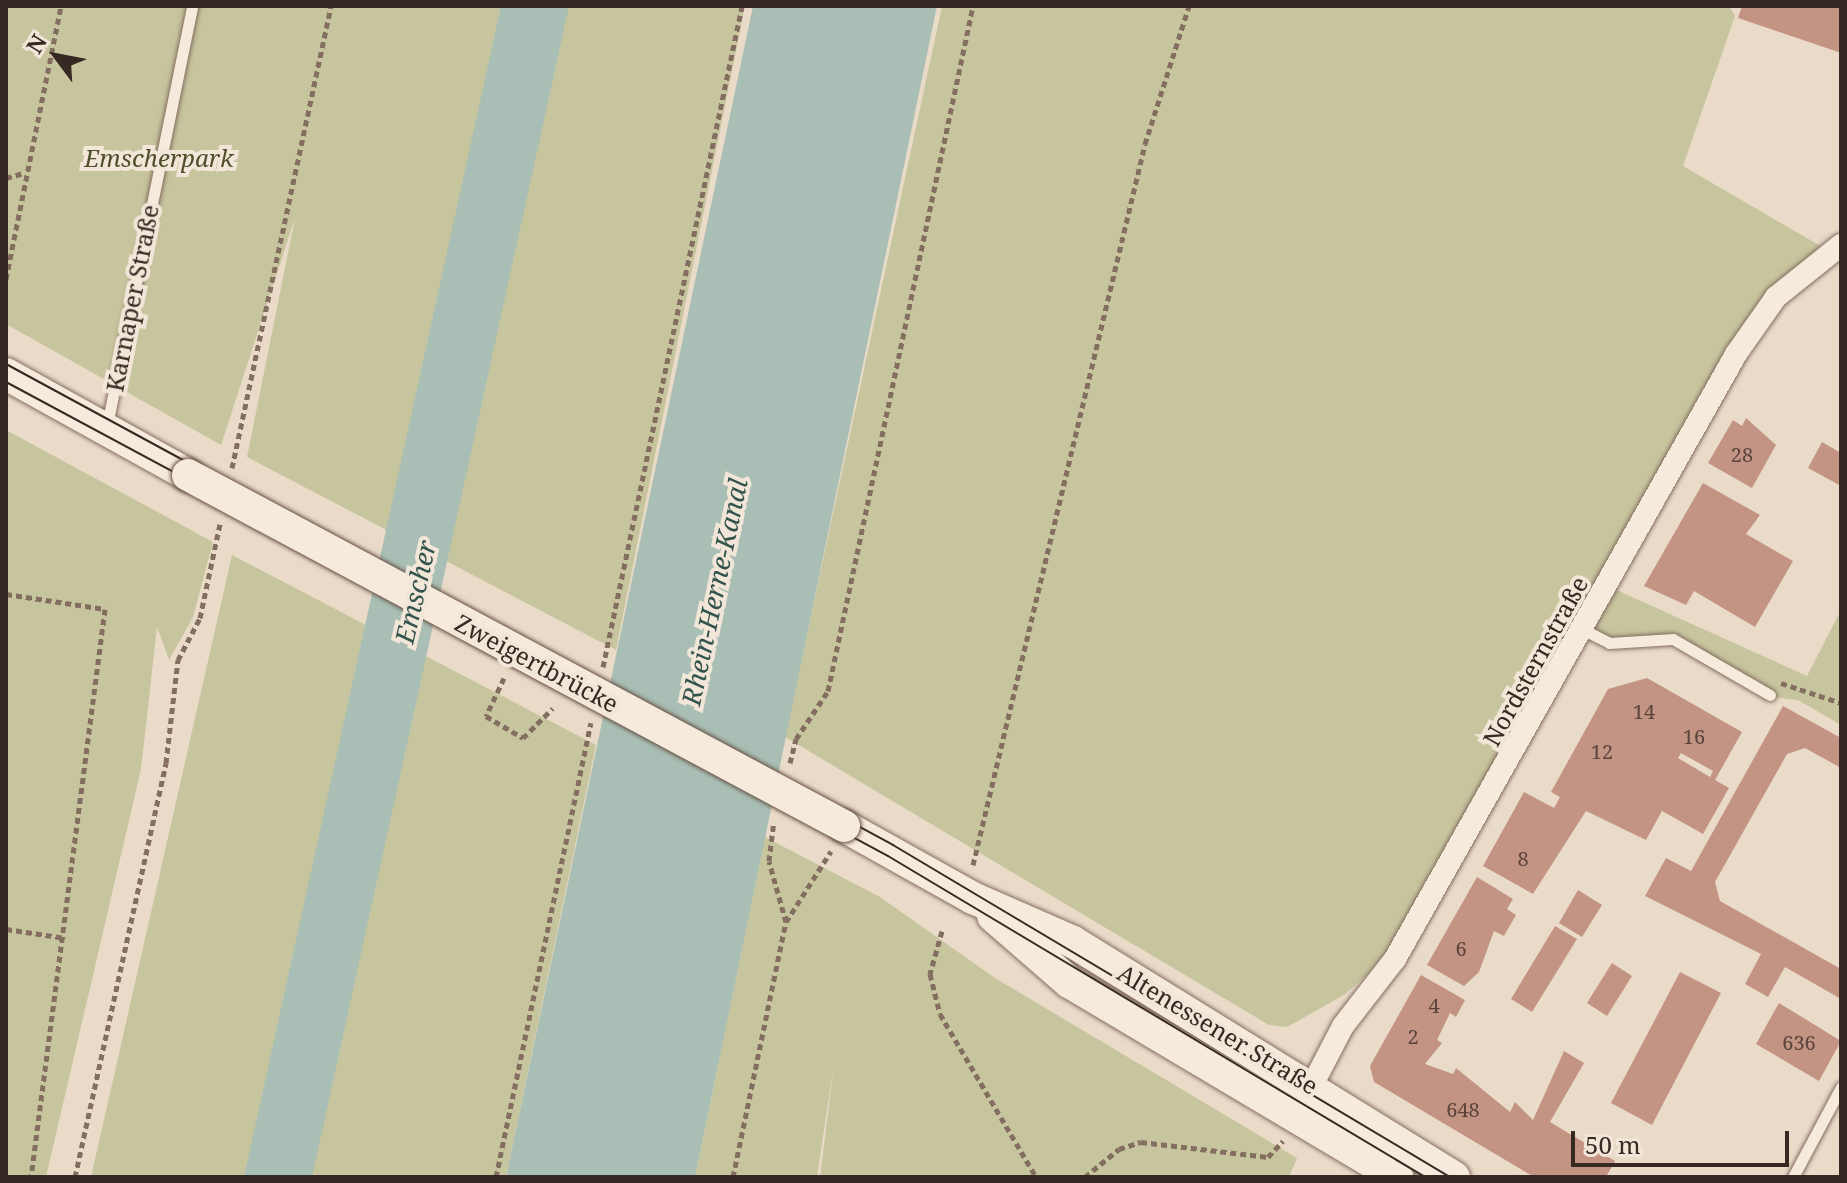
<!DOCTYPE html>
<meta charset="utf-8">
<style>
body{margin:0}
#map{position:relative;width:1847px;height:1183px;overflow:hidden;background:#eadbc9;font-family:"Noto Serif",serif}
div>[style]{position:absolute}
.green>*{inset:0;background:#c7c59e}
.water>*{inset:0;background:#a9bfb5}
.building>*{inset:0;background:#c39484}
.path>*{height:5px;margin-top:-2.5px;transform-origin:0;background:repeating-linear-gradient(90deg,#846e60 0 6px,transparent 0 10px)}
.roads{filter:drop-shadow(0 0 2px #846e60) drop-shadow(0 0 2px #846e60)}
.lane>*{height:11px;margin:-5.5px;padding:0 5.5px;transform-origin:5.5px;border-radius:5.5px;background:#f5eadc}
.street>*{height:22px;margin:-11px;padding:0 11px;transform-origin:11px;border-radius:11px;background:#f5eadc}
.secondary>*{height:32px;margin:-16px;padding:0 16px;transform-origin:16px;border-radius:16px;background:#f5eadc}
.tram>*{height:2px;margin:-1px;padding:0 1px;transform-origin:1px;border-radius:1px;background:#362822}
.bridges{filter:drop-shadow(0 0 2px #664f43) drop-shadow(0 0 2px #664f43)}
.secondary-bridge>*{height:32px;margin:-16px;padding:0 16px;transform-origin:16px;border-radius:16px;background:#f5eadc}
span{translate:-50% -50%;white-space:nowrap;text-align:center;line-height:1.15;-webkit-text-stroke:8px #f2e6d8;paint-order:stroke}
.number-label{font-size:20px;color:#59433a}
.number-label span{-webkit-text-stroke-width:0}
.park-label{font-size:24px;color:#4d502b;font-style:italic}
.street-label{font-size:24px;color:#362822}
.water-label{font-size:26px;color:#33544d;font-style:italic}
.frame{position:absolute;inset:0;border:8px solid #362822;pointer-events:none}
.north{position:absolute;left:16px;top:16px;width:80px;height:80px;-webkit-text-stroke:6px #f2e6d8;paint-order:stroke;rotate:302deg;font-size:22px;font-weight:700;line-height:32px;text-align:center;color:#362822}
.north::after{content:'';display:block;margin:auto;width:28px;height:36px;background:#362822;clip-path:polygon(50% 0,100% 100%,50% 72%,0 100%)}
.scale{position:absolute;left:1571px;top:1131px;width:218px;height:36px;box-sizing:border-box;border:4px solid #362822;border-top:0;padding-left:10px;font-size:24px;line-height:28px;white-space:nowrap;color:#362822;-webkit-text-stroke:6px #f2e6d8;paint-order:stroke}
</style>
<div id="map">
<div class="green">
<div style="clip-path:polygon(6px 6px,745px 6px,616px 650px,247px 457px,295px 218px,221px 445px,6px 324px)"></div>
<div style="clip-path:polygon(942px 6px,1729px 6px,1735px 16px,1683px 166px,1824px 248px,1801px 265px,1392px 953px,1344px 995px,1287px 1027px,1269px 1025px,785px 737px)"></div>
<div style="clip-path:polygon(6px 430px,213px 542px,193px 617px,169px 660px,157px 627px,141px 769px,46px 1177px,6px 1177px)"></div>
<div style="clip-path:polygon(232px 555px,596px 745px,506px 1177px,91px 1177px)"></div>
<div style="clip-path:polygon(1610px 587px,1807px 676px,1841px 610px,1841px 725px,1798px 700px,1770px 697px,1674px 636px,1609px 641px,1587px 629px)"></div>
<div style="clip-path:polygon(765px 837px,880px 897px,995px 978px,1297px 1158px,1289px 1177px,820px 1177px,834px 1063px,817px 1177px,695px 1177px)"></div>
</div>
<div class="water">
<div style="clip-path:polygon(501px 6px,569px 6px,312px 1177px,244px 1177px)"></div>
<div style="clip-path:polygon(753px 6px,937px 6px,695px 1177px,506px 1177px)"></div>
</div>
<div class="building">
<div style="clip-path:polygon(1742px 6px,1841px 6px,1841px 53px,1738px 18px)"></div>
<div style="clip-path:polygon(1746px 418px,1776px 445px,1752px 488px,1708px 463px,1733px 420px,1742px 426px)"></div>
<div style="clip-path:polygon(1822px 442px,1841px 453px,1841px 486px,1808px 468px)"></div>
<div style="clip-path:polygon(1703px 483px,1760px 515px,1746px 534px,1793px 561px,1755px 627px,1694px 591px,1686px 605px,1644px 586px)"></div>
<div style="clip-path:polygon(evenodd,1647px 678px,1742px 732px,1715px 780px,1729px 788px,1703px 834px,1662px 811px,1646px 840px,1586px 811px,1533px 894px,1483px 866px,1524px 792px,1554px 808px,1560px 797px,1551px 792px,1608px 689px,1647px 678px,1681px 753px,1713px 771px,1710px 777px,1678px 758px,1681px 753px)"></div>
<div style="clip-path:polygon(1783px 706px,1841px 738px,1841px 768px,1805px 748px,1787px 754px,1715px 882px,1720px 901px,1841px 969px,1841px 999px,1785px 967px,1768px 997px,1745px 984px,1761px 954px,1645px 896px,1666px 858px,1691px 871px)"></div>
<div style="clip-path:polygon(1477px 877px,1513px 899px,1507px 909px,1516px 915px,1504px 936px,1494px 931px,1479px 972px,1464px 986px,1427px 965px)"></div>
<div style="clip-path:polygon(1578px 890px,1602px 905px,1582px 937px,1559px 923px)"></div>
<div style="clip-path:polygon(1555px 926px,1577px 939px,1532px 1012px,1511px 999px)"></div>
<div style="clip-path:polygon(1612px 963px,1632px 976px,1607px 1016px,1587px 1003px)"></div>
<div style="clip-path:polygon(1680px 972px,1721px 993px,1652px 1125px,1611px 1103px)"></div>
<div style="clip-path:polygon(1421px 975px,1465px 1000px,1456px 1017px,1450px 1013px,1437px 1040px,1442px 1043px,1425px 1064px,1453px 1074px,1456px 1068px,1510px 1112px,1515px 1102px,1533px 1120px,1564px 1051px,1584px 1063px,1550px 1122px,1615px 1161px,1606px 1177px,1534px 1177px,1374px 1082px,1370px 1066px)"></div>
<div style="clip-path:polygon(1779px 1003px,1841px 1041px,1819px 1081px,1756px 1044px)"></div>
</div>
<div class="path">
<div style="left:6px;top:178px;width:19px;rotate:-16deg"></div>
<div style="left:6px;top:279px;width:278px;rotate:-78.6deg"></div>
<div style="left:232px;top:468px;width:472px;rotate:-77.9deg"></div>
<div style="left:6px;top:594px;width:100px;rotate:8.6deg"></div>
<div style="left:105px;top:609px;width:573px;rotate:97.42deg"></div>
<div style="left:603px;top:667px;width:675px;rotate:-78.12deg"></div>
<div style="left:504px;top:678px;width:42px;rotate:115.3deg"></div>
<div style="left:486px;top:716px;width:43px;rotate:30.7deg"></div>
<div style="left:523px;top:738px;width:42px;rotate:-45deg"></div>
<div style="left:1781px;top:683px;width:63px;rotate:18.4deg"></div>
<div style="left:790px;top:763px;width:25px;rotate:-76deg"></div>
<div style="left:796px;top:739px;width:58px;rotate:-56.3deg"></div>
<div style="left:828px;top:691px;width:700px;rotate:-78.05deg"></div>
<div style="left:973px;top:865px;width:741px;rotate:-76.58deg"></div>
<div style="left:1145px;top:144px;width:145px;rotate:-72.3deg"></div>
<div style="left:786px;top:922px;width:84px;rotate:-57.6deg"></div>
<div style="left:6px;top:929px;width:60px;rotate:8.7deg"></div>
<div style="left:942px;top:931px;width:45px;rotate:105.6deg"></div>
<div style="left:930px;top:974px;width:41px;rotate:76deg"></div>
<div style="left:940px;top:1014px;width:189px;rotate:59.5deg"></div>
<div style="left:75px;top:1177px;width:424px;rotate:-77.6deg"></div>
<div style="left:166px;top:763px;width:104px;rotate:-83.4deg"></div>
<div style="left:178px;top:660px;width:47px;rotate:-62.4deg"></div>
<div style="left:200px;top:618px;width:96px;rotate:-78deg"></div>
<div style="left:496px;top:1177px;width:464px;rotate:-78.2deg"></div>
<div style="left:733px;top:1177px;width:260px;rotate:-78.3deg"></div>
<div style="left:786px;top:922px;width:63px;rotate:-105.6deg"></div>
<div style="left:769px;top:861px;width:39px;rotate:-83deg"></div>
<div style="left:1085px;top:1177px;width:44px;rotate:-39.5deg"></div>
<div style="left:1119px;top:1149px;width:23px;rotate:-18deg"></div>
<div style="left:1141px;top:1142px;width:128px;rotate:6.7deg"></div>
<div style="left:1268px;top:1157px;width:22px;rotate:-47deg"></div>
</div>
<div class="roads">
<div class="lane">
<div style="left:107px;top:425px;width:428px;rotate:-78.5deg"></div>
<div style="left:1584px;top:630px;width:28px;rotate:27deg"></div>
<div style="left:1609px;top:643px;width:64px;rotate:-3.6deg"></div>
<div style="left:1673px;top:639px;width:112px;rotate:30deg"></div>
<div style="left:1793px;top:1177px;width:102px;rotate:-61.9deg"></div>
</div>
<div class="street">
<div style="left:1305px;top:1099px;width:82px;rotate:-62.5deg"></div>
<div style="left:1343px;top:1026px;width:85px;rotate:-52.2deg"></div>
<div style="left:1395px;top:959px;width:694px;rotate:-60.59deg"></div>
<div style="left:1736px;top:354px;width:70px;rotate:-54.9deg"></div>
<div style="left:1776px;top:297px;width:83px;rotate:-38.7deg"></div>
</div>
<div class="secondary">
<div style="left:6px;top:374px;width:208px;rotate:29deg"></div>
<div style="left:844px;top:826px;width:148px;rotate:29.2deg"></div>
<div style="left:973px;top:898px;width:109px;rotate:23.7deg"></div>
<div style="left:1073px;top:942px;width:448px;rotate:31.7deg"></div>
<div style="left:993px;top:916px;width:101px;rotate:41deg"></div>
<div style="left:1069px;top:982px;width:382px;rotate:30.7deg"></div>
</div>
</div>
<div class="tram">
<div style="left:6px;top:364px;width:1009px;rotate:28.47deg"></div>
<div style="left:893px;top:845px;width:648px;rotate:30.8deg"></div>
<div style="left:6px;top:382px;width:1001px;rotate:28.25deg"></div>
<div style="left:888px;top:856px;width:626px;rotate:30.87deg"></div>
</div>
<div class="bridges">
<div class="secondary-bridge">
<div style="left:188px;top:475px;width:744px;rotate:28.15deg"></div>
</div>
</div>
<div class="number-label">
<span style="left:1742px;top:454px">28</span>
<span style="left:1644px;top:711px">14</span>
<span style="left:1694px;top:736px">16</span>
<span style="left:1602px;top:751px">12</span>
<span style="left:1523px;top:858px">8</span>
<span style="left:1461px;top:948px">6</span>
<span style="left:1434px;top:1005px">4</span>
<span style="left:1413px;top:1036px">2</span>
<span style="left:1799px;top:1042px">636</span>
<span style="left:1463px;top:1109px">648</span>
</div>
<div class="park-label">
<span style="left:159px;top:158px">Emscherpark</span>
</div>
<div class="street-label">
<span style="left:132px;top:298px;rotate:-79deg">Karnaper Straße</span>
<span style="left:1535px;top:661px;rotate:-61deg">Nordsternstraße</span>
<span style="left:537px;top:663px;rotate:28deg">Zweigertbrücke</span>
<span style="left:1218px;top:1029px;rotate:31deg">Altenessener Straße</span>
</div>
<div class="water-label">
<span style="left:416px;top:592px;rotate:-77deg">Emscher</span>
<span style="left:715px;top:592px;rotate:-78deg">Rhein-Herne-Kanal</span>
</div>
<div class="frame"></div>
<div class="north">N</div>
<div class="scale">50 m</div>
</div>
